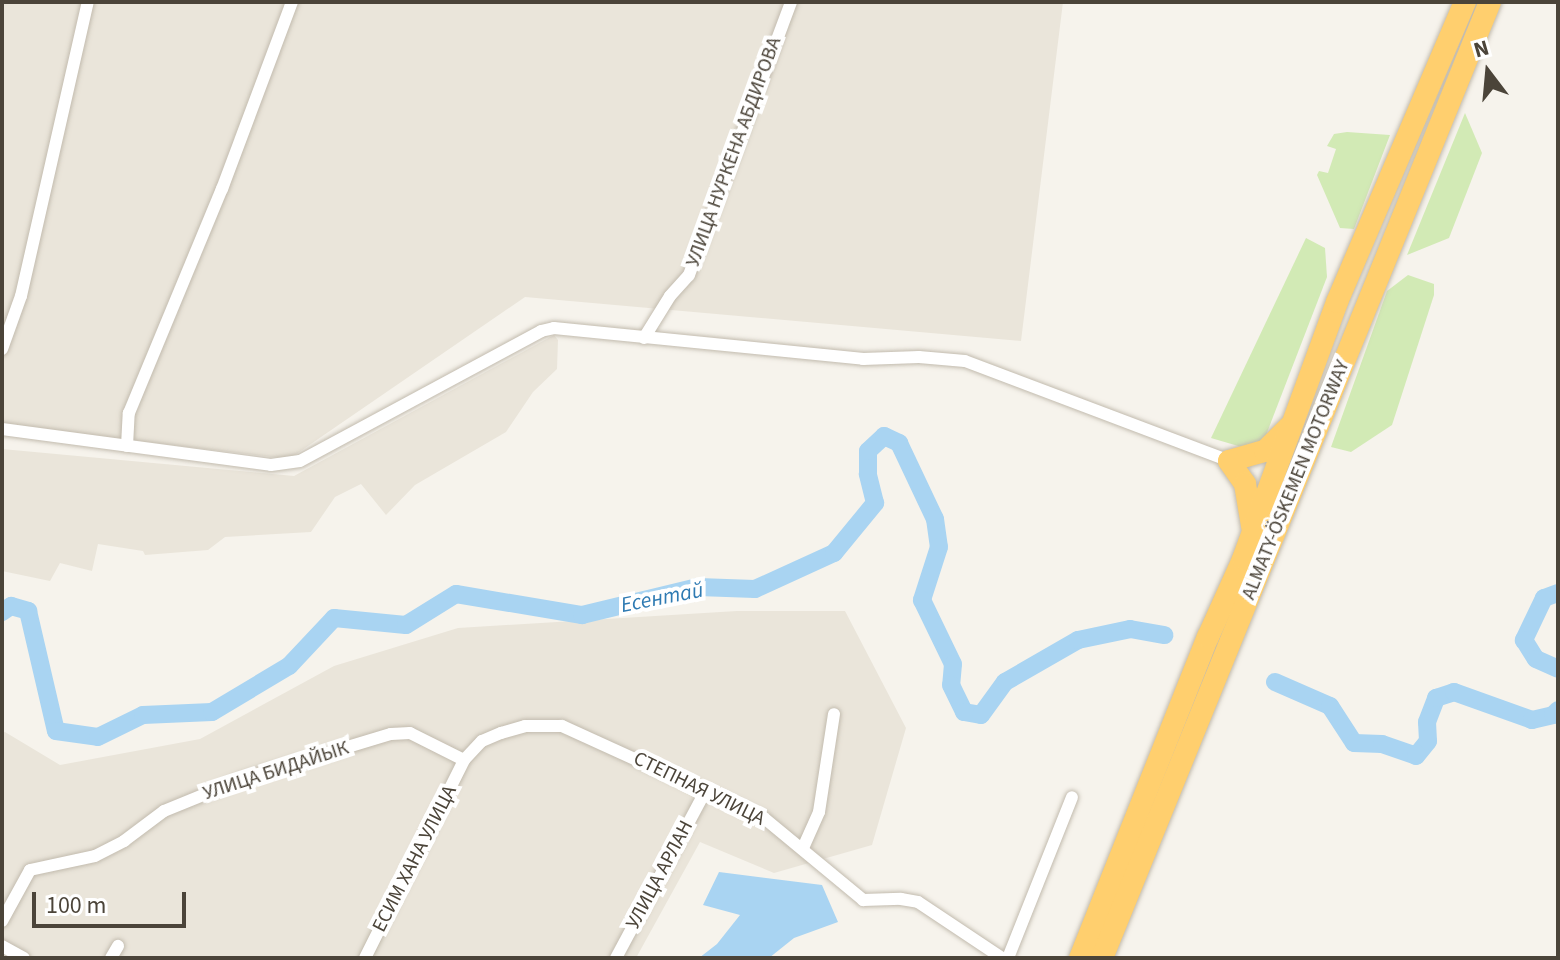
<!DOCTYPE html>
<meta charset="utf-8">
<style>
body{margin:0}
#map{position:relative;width:1560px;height:960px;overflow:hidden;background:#f6f3ec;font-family:"Source Sans 3",sans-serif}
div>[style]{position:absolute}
.residential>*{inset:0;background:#eae5da}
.green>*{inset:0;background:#d2eab5}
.water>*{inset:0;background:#a9d4f2}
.river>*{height:18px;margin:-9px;padding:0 9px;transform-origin:9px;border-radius:9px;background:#a9d4f2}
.roads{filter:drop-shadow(0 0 2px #c2bbae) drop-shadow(0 0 2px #c2bbae)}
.street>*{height:12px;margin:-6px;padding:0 6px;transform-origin:6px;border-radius:6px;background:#fff}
.highway>*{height:22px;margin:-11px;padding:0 11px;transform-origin:11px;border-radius:11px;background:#ffcf6e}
span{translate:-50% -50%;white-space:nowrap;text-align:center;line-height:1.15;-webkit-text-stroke:8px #fff;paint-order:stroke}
.street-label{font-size:20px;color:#4b4439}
.water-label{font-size:22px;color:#2e7ab2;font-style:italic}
.frame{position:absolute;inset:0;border:4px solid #4b4439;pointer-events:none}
.north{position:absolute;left:1448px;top:32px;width:80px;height:80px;-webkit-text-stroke:6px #fff;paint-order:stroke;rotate:344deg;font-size:22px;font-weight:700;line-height:32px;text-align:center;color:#4b4439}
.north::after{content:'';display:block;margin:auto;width:28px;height:36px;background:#4b4439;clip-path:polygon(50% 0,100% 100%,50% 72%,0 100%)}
.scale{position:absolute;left:32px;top:892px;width:154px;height:36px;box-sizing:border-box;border:4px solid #4b4439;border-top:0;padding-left:10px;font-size:24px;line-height:28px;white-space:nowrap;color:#4b4439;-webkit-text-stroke:6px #fff;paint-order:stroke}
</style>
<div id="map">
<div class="residential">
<div style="clip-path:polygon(2px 2px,1063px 2px,1021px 341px,525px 297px,289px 459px,2px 425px)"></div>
<div style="clip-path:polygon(554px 335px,558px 340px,557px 369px,533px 392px,506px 432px,415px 485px,386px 515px,361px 484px,335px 497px,311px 532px,225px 537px,208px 550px,145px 555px,143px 551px,98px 544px,92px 571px,60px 563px,50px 581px,2px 571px,2px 449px,294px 476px)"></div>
<div style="clip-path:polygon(737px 611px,845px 611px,906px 728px,872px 845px,774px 873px,700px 842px,636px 958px,2px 958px,2px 733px,5px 732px,60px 765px,200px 739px,334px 666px,458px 628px)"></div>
</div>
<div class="green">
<div style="clip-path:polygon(1465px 113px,1482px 153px,1449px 238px,1407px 255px)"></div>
<div style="clip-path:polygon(1347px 132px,1390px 135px,1354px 229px,1340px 228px,1317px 175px,1319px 171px,1328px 173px,1336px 149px,1327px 146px,1334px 134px)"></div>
<div style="clip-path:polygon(1306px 238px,1325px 248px,1327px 277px,1263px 443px,1245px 448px,1211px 438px)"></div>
<div style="clip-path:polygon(1408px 275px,1434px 284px,1434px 295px,1392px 425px,1351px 452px,1331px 447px,1387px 291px)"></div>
</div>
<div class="water">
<div style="clip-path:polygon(719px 872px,822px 885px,838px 922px,794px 938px,769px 958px,699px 958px,717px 944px,740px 915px,703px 905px)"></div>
</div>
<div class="river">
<div style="left:1558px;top:593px;width:15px;rotate:160deg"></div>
<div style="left:1544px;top:598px;width:47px;rotate:115.5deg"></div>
<div style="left:1524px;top:640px;width:22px;rotate:58deg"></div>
<div style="left:1536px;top:659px;width:24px;rotate:24deg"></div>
<div style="left:2px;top:612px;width:11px;rotate:-34deg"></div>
<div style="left:11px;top:606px;width:18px;rotate:16deg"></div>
<div style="left:28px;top:611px;width:123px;rotate:76.9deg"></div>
<div style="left:56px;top:731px;width:42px;rotate:8.1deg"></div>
<div style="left:98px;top:737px;width:50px;rotate:-26.1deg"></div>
<div style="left:143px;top:715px;width:69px;rotate:-2.5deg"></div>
<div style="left:212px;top:712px;width:90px;rotate:-30.9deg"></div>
<div style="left:289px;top:666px;width:66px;rotate:-46.8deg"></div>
<div style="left:334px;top:618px;width:72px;rotate:5.6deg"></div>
<div style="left:406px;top:625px;width:59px;rotate:-31.8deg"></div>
<div style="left:456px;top:594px;width:128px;rotate:9.5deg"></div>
<div style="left:582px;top:615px;width:119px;rotate:-13.6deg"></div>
<div style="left:698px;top:587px;width:57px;rotate:2deg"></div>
<div style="left:755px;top:589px;width:87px;rotate:-24.5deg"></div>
<div style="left:834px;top:553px;width:65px;rotate:-50.6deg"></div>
<div style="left:875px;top:503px;width:30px;rotate:-104deg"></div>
<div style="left:868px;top:474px;width:23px;rotate:-90deg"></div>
<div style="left:868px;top:451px;width:22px;rotate:-43deg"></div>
<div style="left:884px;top:436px;width:17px;rotate:25deg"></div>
<div style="left:899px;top:443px;width:84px;rotate:64.7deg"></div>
<div style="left:935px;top:519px;width:28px;rotate:82deg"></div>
<div style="left:939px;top:547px;width:56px;rotate:107.8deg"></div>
<div style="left:922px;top:600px;width:71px;rotate:64.2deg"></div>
<div style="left:953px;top:664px;width:21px;rotate:95deg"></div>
<div style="left:951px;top:685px;width:30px;rotate:64deg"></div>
<div style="left:964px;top:712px;width:17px;rotate:10deg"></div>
<div style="left:981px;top:715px;width:41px;rotate:-54deg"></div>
<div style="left:1005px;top:682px;width:84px;rotate:-29.9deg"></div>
<div style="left:1078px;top:640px;width:53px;rotate:-11.9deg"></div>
<div style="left:1130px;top:629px;width:35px;rotate:10deg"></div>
<div style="left:1275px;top:682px;width:60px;rotate:23.6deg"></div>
<div style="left:1330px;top:706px;width:44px;rotate:57deg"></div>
<div style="left:1354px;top:743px;width:28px;rotate:2deg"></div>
<div style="left:1382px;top:744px;width:36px;rotate:19deg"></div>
<div style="left:1416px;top:756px;width:19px;rotate:-51deg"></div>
<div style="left:1428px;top:741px;width:19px;rotate:-93deg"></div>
<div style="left:1427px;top:722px;width:26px;rotate:-69deg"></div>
<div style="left:1436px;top:698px;width:19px;rotate:-18deg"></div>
<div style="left:1454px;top:692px;width:83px;rotate:19.7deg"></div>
<div style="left:1532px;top:720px;width:22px;rotate:-13deg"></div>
<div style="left:1553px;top:715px;width:7px;rotate:-45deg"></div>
</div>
<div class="roads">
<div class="street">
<div style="left:644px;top:338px;width:49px;rotate:-58.2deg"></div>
<div style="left:670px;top:296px;width:28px;rotate:-48deg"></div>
<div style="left:689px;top:275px;width:291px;rotate:-69.5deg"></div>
<div style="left:2px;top:349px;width:56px;rotate:-70.3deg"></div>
<div style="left:21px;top:296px;width:302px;rotate:-77.2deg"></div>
<div style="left:2px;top:429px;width:271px;rotate:7.6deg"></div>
<div style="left:271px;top:465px;width:29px;rotate:-8deg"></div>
<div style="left:300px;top:461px;width:274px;rotate:-28.3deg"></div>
<div style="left:541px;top:331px;width:13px;rotate:-13deg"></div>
<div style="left:554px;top:328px;width:311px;rotate:5.7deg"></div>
<div style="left:863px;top:359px;width:56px;rotate:-2deg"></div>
<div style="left:919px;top:357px;width:46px;rotate:5deg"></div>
<div style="left:965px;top:361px;width:282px;rotate:20.7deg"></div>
<div style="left:127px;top:446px;width:33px;rotate:-87deg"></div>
<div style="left:129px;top:413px;width:243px;rotate:-67.5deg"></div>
<div style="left:222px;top:189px;width:200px;rotate:-69.5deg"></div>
<div style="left:803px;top:848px;width:39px;rotate:-66deg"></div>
<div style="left:819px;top:812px;width:99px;rotate:-81.3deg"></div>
<div style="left:2px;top:921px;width:58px;rotate:-61.2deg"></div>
<div style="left:30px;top:870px;width:66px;rotate:-12.2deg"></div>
<div style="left:95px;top:856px;width:33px;rotate:-27deg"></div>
<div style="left:124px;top:841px;width:50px;rotate:-36.9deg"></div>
<div style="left:164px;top:811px;width:87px;rotate:-22.2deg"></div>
<div style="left:245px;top:778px;width:152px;rotate:-16.8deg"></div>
<div style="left:391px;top:734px;width:19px;rotate:-3deg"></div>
<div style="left:410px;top:733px;width:60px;rotate:26.6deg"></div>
<div style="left:2px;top:946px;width:25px;rotate:29deg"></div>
<div style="left:111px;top:958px;width:14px;rotate:-60deg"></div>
<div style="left:365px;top:958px;width:221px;rotate:-63.4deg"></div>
<div style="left:464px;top:760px;width:26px;rotate:-47deg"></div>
<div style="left:482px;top:741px;width:21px;rotate:-23deg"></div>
<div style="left:501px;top:733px;width:25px;rotate:-16deg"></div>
<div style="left:525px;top:726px;width:37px"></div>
<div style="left:562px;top:726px;width:222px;rotate:24.5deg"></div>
<div style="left:764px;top:818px;width:129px;rotate:39.6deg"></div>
<div style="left:863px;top:900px;width:38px;rotate:-2deg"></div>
<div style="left:901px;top:899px;width:17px;rotate:10deg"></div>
<div style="left:918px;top:902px;width:101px;rotate:33.7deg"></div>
<div style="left:616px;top:958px;width:188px;rotate:-61.8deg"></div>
<div style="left:1008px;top:958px;width:173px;rotate:-68.3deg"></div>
</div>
<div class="highway">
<div style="left:1229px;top:461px;width:37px;rotate:-16deg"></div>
<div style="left:1265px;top:451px;width:33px;rotate:-45deg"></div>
<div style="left:1229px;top:461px;width:28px;rotate:55deg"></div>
<div style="left:1245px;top:484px;width:43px;rotate:80.5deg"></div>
<div style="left:1080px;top:958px;width:346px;rotate:-68.3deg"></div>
<div style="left:1208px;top:637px;width:85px;rotate:-65.8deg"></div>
<div style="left:1243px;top:559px;width:274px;rotate:-69.9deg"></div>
<div style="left:1337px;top:302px;width:326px;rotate:-66.9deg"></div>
<div style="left:1102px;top:958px;width:1032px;rotate:-67.91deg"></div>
</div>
</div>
<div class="street-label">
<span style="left:734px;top:152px;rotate:-70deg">УЛИЦА НУРКЕНА АБДИРОВА</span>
<span style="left:1296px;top:480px;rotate:-68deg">ALMATY-ÖSKEMEN MOTORWAY</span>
<span style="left:276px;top:771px;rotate:-18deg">УЛИЦА БИДАЙЫК</span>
<span style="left:699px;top:789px;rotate:26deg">СТЕПНАЯ УЛИЦА</span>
<span style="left:415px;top:859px;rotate:-63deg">ЕСИМ ХАНА УЛИЦА</span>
<span style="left:660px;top:875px;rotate:-62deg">УЛИЦА АРЛАН</span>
</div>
<div class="water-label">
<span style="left:662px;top:598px;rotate:-11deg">Есентай</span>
</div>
<div class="frame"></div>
<div class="north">N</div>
<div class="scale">100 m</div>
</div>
